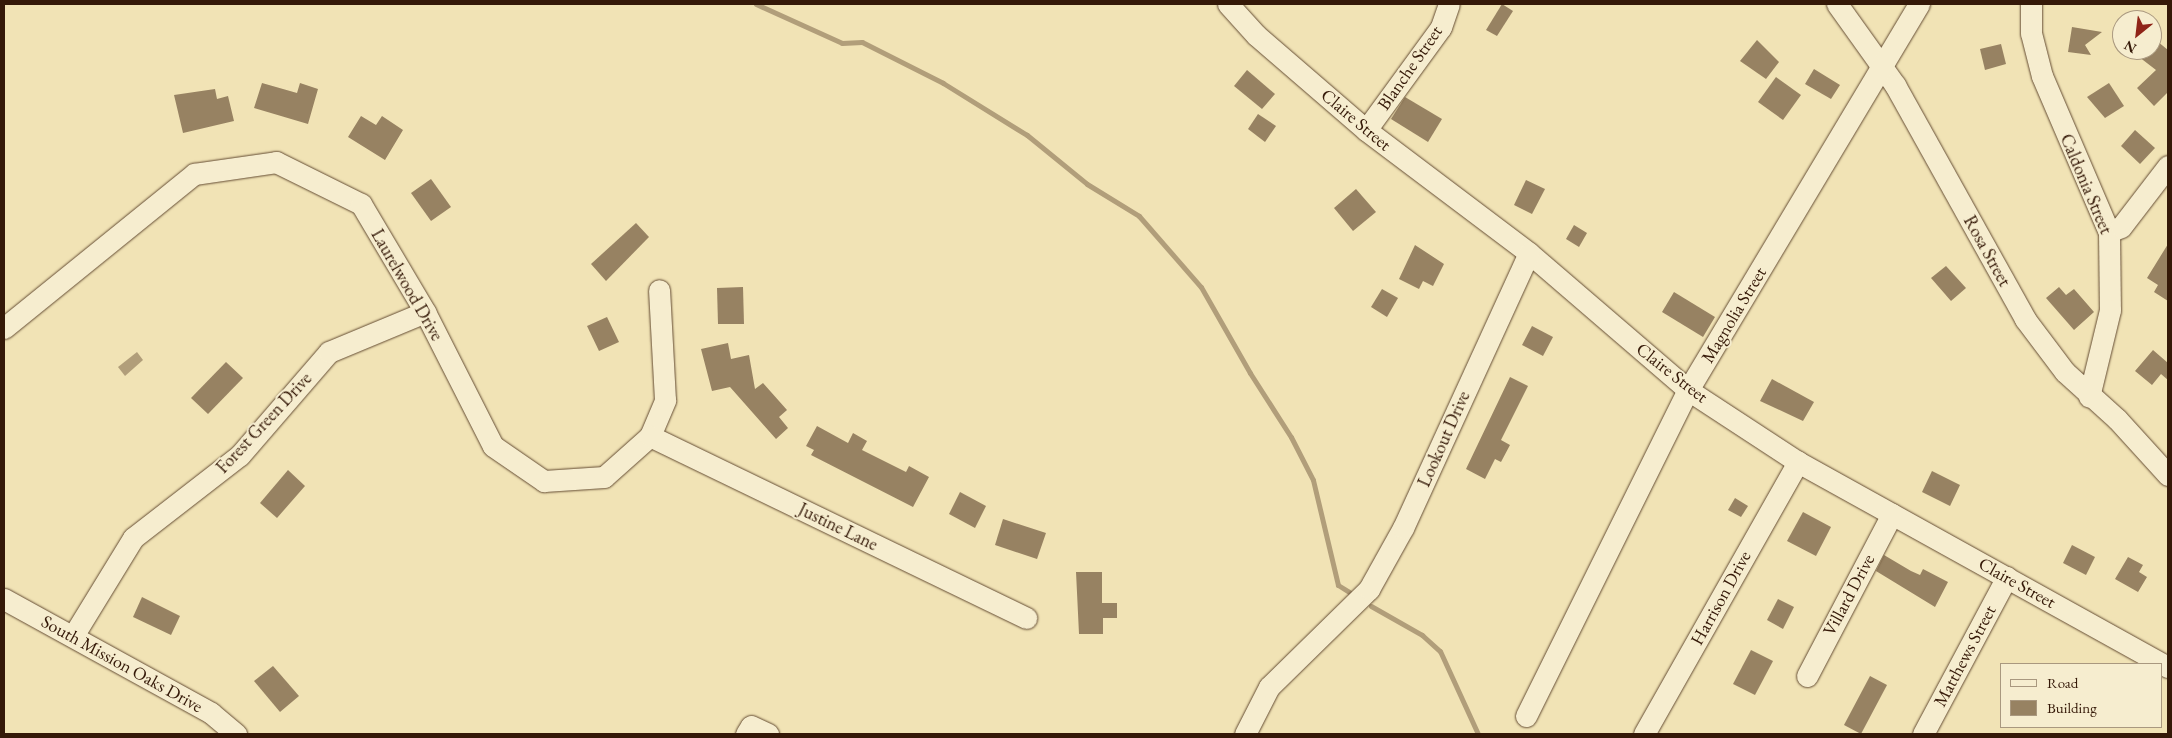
<!DOCTYPE html>
<style>
body{margin:0}
#map{position:relative;width:2172px;height:738px;overflow:hidden;background:#f1e3b5;font-family:"EB Garamond",serif}
div>[style]{position:absolute}
.water>*{inset:0;background:#b19e7a}
.stream>*{height:5px;margin:-2.5px;padding:0 2.5px;transform-origin:2.5px;border-radius:2.5px;background:#b19e7a}
.building>*{inset:0;background:#978262}
.roads{filter:drop-shadow(0 0 1px #644c33) drop-shadow(0 0 1px #644c33)}
.minor>*{height:21px;margin:-10.5px;padding:0 10.5px;transform-origin:10.5px;border-radius:10.5px;background:#f6edcf}
span{translate:-50% -50%;white-space:nowrap;text-align:center;line-height:1.15;-webkit-text-stroke:4px #f6edcf;paint-order:stroke}
.street-label{font-size:18px;color:#351908}
.frame{position:absolute;inset:0;border:5px solid #351908;pointer-events:none}
.legend{position:absolute;left:2000px;top:663px;width:162px;height:65px;box-sizing:border-box;background:#f6edcf;border:1px solid #a9987f;margin:0;padding:6px 9px;list-style:none;font-size:15px;color:#351908}
.legend li{display:flex;align-items:center;gap:10px;height:25px}
.legend b{width:25px;border:1px solid #a9987f}
.north{position:absolute;left:2112px;top:10px;width:50px;height:50px;box-sizing:border-box;background:#f6edcf;border:1px solid #a9987f;border-radius:50%;rotate:209deg;font-size:14px;font-weight:700;line-height:20px;text-align:center;color:#351908}
.north::after{content:'';display:block;margin:auto;width:18px;height:22px;background:#8f2418;clip-path:polygon(50% 0,100% 100%,50% 72%,0 100%)}
</style>
<div id="map">
<div class="water">
<div style="clip-path:polygon(137px 352px,143px 360px,125px 376px,118px 367px)"></div>
</div>
<div class="stream">
<div style="left:756px;top:4px;width:94px;rotate:24.4deg"></div>
<div style="left:842px;top:43px;width:20px;rotate:-3deg"></div>
<div style="left:862px;top:42px;width:91px;rotate:26.8deg"></div>
<div style="left:943px;top:83px;width:99px;rotate:31.8deg"></div>
<div style="left:1027px;top:135px;width:77px;rotate:39.2deg"></div>
<div style="left:1087px;top:184px;width:61px;rotate:31.6deg"></div>
<div style="left:1139px;top:216px;width:94px;rotate:48.9deg"></div>
<div style="left:1201px;top:287px;width:99px;rotate:60.3deg"></div>
<div style="left:1250px;top:373px;width:76px;rotate:57.4deg"></div>
<div style="left:1291px;top:437px;width:48px;rotate:62.9deg"></div>
<div style="left:1313px;top:480px;width:108px;rotate:76.6deg"></div>
<div style="left:1338px;top:585px;width:13px;rotate:32deg"></div>
<div style="left:1371px;top:606px;width:59px;rotate:29.6deg"></div>
<div style="left:1422px;top:635px;width:24px;rotate:42deg"></div>
<div style="left:1440px;top:651px;width:91px;rotate:65.4deg"></div>
</div>
<div class="building">
<div style="clip-path:polygon(1502px 4px,1513px 11px,1497px 36px,1486px 30px)"></div>
<div style="clip-path:polygon(2072px 27px,2102px 32px,2085px 45px,2091px 55px,2068px 52px)"></div>
<div style="clip-path:polygon(2152px 37px,2168px 50px,2168px 92px,2154px 106px,2137px 88px,2156px 70px,2130px 50px,2152px 50px)"></div>
<div style="clip-path:polygon(1757px 40px,1779px 62px,1766px 79px,1740px 61px)"></div>
<div style="clip-path:polygon(2001px 44px,2006px 64px,1985px 70px,1980px 49px)"></div>
<div style="clip-path:polygon(1814px 69px,1840px 85px,1831px 99px,1805px 84px)"></div>
<div style="clip-path:polygon(1247px 70px,1275px 94px,1262px 109px,1234px 86px)"></div>
<div style="clip-path:polygon(1776px 77px,1801px 95px,1783px 120px,1758px 102px)"></div>
<div style="clip-path:polygon(262px 83px,297px 93px,300px 83px,318px 89px,308px 124px,254px 108px)"></div>
<div style="clip-path:polygon(2109px 83px,2124px 106px,2105px 118px,2087px 97px)"></div>
<div style="clip-path:polygon(215px 89px,217px 99px,228px 96px,234px 121px,183px 133px,174px 95px)"></div>
<div style="clip-path:polygon(1405px 97px,1442px 119px,1428px 142px,1391px 119px)"></div>
<div style="clip-path:polygon(1258px 114px,1276px 126px,1265px 142px,1248px 129px)"></div>
<div style="clip-path:polygon(361px 116px,376px 125px,382px 116px,403px 130px,385px 160px,348px 137px)"></div>
<div style="clip-path:polygon(2135px 130px,2155px 148px,2140px 164px,2121px 146px)"></div>
<div style="clip-path:polygon(431px 179px,451px 207px,431px 221px,411px 193px)"></div>
<div style="clip-path:polygon(1526px 180px,1545px 189px,1532px 214px,1514px 205px)"></div>
<div style="clip-path:polygon(1356px 189px,1376px 212px,1353px 231px,1334px 208px)"></div>
<div style="clip-path:polygon(636px 223px,649px 237px,606px 281px,591px 264px)"></div>
<div style="clip-path:polygon(1574px 225px,1587px 233px,1579px 247px,1566px 239px)"></div>
<div style="clip-path:polygon(2168px 244px,2168px 301px,2154px 292px,2158px 285px,2147px 278px)"></div>
<div style="clip-path:polygon(1415px 245px,1444px 264px,1433px 286px,1423px 281px,1419px 289px,1399px 279px)"></div>
<div style="clip-path:polygon(1946px 266px,1966px 288px,1951px 301px,1931px 278px)"></div>
<div style="clip-path:polygon(743px 287px,744px 324px,718px 324px,717px 288px)"></div>
<div style="clip-path:polygon(2059px 287px,2066px 295px,2074px 289px,2094px 312px,2074px 330px,2046px 298px)"></div>
<div style="clip-path:polygon(1382px 289px,1398px 298px,1387px 317px,1371px 307px)"></div>
<div style="clip-path:polygon(1674px 292px,1715px 317px,1703px 337px,1662px 312px)"></div>
<div style="clip-path:polygon(607px 317px,619px 342px,599px 351px,587px 326px)"></div>
<div style="clip-path:polygon(1532px 326px,1553px 337px,1543px 356px,1522px 345px)"></div>
<div style="clip-path:polygon(728px 343px,731px 359px,749px 355px,755px 389px,763px 383px,787px 410px,779px 417px,788px 428px,776px 439px,730px 387px,712px 391px,701px 349px)"></div>
<div style="clip-path:polygon(2153px 350px,2168px 363px,2168px 380px,2161px 374px,2152px 385px,2135px 371px)"></div>
<div style="clip-path:polygon(226px 362px,243px 378px,208px 414px,191px 398px)"></div>
<div style="clip-path:polygon(1510px 377px,1528px 386px,1501px 440px,1510px 445px,1501px 462px,1495px 459px,1485px 479px,1466px 469px)"></div>
<div style="clip-path:polygon(1772px 379px,1814px 402px,1803px 421px,1760px 401px)"></div>
<div style="clip-path:polygon(817px 426px,848px 443px,853px 433px,867px 441px,862px 450px,906px 472px,909px 466px,929px 477px,913px 507px,811px 455px,814px 450px,806px 446px)"></div>
<div style="clip-path:polygon(288px 470px,305px 486px,277px 518px,260px 503px)"></div>
<div style="clip-path:polygon(1932px 471px,1960px 485px,1950px 506px,1922px 492px)"></div>
<div style="clip-path:polygon(960px 492px,986px 506px,975px 528px,949px 514px)"></div>
<div style="clip-path:polygon(1735px 498px,1748px 506px,1741px 517px,1728px 510px)"></div>
<div style="clip-path:polygon(1803px 512px,1831px 527px,1816px 556px,1787px 541px)"></div>
<div style="clip-path:polygon(1003px 519px,1046px 533px,1037px 559px,995px 545px)"></div>
<div style="clip-path:polygon(2072px 545px,2095px 557px,2086px 575px,2063px 563px)"></div>
<div style="clip-path:polygon(1884px 555px,1911px 571px,1920px 575px,1923px 569px,1948px 582px,1935px 607px,1876px 571px)"></div>
<div style="clip-path:polygon(2128px 557px,2143px 565px,2139px 572px,2147px 577px,2138px 592px,2115px 579px)"></div>
<div style="clip-path:polygon(1076px 572px,1102px 572px,1102px 603px,1117px 603px,1117px 618px,1103px 618px,1103px 634px,1079px 634px)"></div>
<div style="clip-path:polygon(142px 597px,180px 616px,171px 635px,133px 617px)"></div>
<div style="clip-path:polygon(1778px 599px,1794px 607px,1783px 629px,1767px 620px)"></div>
<div style="clip-path:polygon(1751px 650px,1773px 661px,1755px 695px,1733px 684px)"></div>
<div style="clip-path:polygon(273px 666px,299px 696px,280px 712px,254px 681px)"></div>
<div style="clip-path:polygon(1870px 676px,1887px 685px,1861px 734px,1844px 725px)"></div>
</div>
<div class="roads">
<div class="minor">
<div style="left:1228px;top:4px;width:42px;rotate:47.9deg"></div>
<div style="left:1256px;top:35px;width:145px;rotate:40.8deg"></div>
<div style="left:1366px;top:130px;width:204px;rotate:37deg"></div>
<div style="left:1529px;top:253px;width:210px;rotate:40.7deg"></div>
<div style="left:1688px;top:390px;width:131px;rotate:33.2deg"></div>
<div style="left:1798px;top:462px;width:423px;rotate:29deg"></div>
<div style="left:1837px;top:4px;width:100px;rotate:54.4deg"></div>
<div style="left:1895px;top:85px;width:268px;rotate:60.9deg"></div>
<div style="left:2025px;top:319px;width:66px;rotate:53deg"></div>
<div style="left:2065px;top:372px;width:70px;rotate:42.1deg"></div>
<div style="left:2117px;top:419px;width:76px;rotate:47.7deg"></div>
<div style="left:2031px;top:4px;width:29px;rotate:90deg"></div>
<div style="left:2031px;top:33px;width:44px;rotate:75.7deg"></div>
<div style="left:2042px;top:76px;width:170px;rotate:66.8deg"></div>
<div style="left:2109px;top:232px;width:78px;rotate:89.3deg"></div>
<div style="left:2110px;top:310px;width:89px;rotate:103.6deg"></div>
<div style="left:1366px;top:130px;width:127px;rotate:-53.9deg"></div>
<div style="left:1441px;top:27px;width:24px;rotate:-71deg"></div>
<div style="left:2109px;top:232px;width:13px;rotate:-23deg"></div>
<div style="left:2121px;top:227px;width:77px;rotate:-52.4deg"></div>
<div style="left:4px;top:328px;width:245px;rotate:-39deg"></div>
<div style="left:194px;top:174px;width:83px;rotate:-8.3deg"></div>
<div style="left:276px;top:162px;width:95px;rotate:26.3deg"></div>
<div style="left:361px;top:204px;width:126px;rotate:59.3deg"></div>
<div style="left:425px;top:312px;width:150px;rotate:63.1deg"></div>
<div style="left:493px;top:446px;width:62px;rotate:34.5deg"></div>
<div style="left:544px;top:481px;width:60px;rotate:-3.8deg"></div>
<div style="left:604px;top:477px;width:62px;rotate:-41.7deg"></div>
<div style="left:650px;top:436px;width:39px;rotate:-67deg"></div>
<div style="left:665px;top:400px;width:110px;rotate:-93.1deg"></div>
<div style="left:650px;top:436px;width:418px;rotate:25.8deg"></div>
<div style="left:4px;top:599px;width:236px;rotate:28.8deg"></div>
<div style="left:211px;top:713px;width:33px;rotate:40deg"></div>
<div style="left:73px;top:636px;width:115px;rotate:-58.5deg"></div>
<div style="left:133px;top:538px;width:135px;rotate:-37.8deg"></div>
<div style="left:240px;top:455px;width:136px;rotate:-49.2deg"></div>
<div style="left:329px;top:352px;width:104px;rotate:-22.6deg"></div>
<div style="left:1807px;top:676px;width:183px;rotate:-62.3deg"></div>
<div style="left:1526px;top:716px;width:364px;rotate:-63.6deg"></div>
<div style="left:1688px;top:390px;width:450px;rotate:-59.1deg"></div>
<div style="left:746px;top:734px;width:9px;rotate:-58deg"></div>
<div style="left:751px;top:726px;width:19px;rotate:25deg"></div>
<div style="left:1245px;top:734px;width:53px;rotate:-62.9deg"></div>
<div style="left:1269px;top:687px;width:140px;rotate:-44.4deg"></div>
<div style="left:1369px;top:589px;width:70px;rotate:-60.9deg"></div>
<div style="left:1403px;top:528px;width:302px;rotate:-65.4deg"></div>
<div style="left:1644px;top:734px;width:313px;rotate:-60.5deg"></div>
<div style="left:1923px;top:734px;width:178px;rotate:-61.9deg"></div>
</div>
</div>
<div class="street-label">
<span style="left:1410px;top:68px;rotate:-55deg">Blanche Street</span>
<span style="left:1356px;top:120px;rotate:40deg">Claire Street</span>
<span style="left:2086px;top:184px;rotate:67deg">Caldonia Street</span>
<span style="left:1987px;top:251px;rotate:61deg">Rosa Street</span>
<span style="left:407px;top:285px;rotate:60deg">Laurelwood Drive</span>
<span style="left:1734px;top:315px;rotate:-59deg">Magnolia Street</span>
<span style="left:1672px;top:373px;rotate:38deg">Claire Street</span>
<span style="left:264px;top:423px;rotate:-47deg">Forest Green Drive</span>
<span style="left:1444px;top:439px;rotate:-66deg">Lookout Drive</span>
<span style="left:838px;top:527px;rotate:26deg">Justine Lane</span>
<span style="left:2017px;top:583px;rotate:29deg">Claire Street</span>
<span style="left:1849px;top:595px;rotate:-62deg">Villard Drive</span>
<span style="left:1721px;top:598px;rotate:-61deg">Harrison Drive</span>
<span style="left:1965px;top:656px;rotate:-62deg">Matthews Street</span>
<span style="left:122px;top:664px;rotate:29deg">South Mission Oaks Drive</span>
</div>
<div class="frame"></div>
<ul class="legend">
<li><b style="height:6px;background:#f6edcf"></b>Road</li>
<li><b style="height:14px;background:#978262"></b>Building</li>
</ul>
<div class="north">N</div>
</div>
